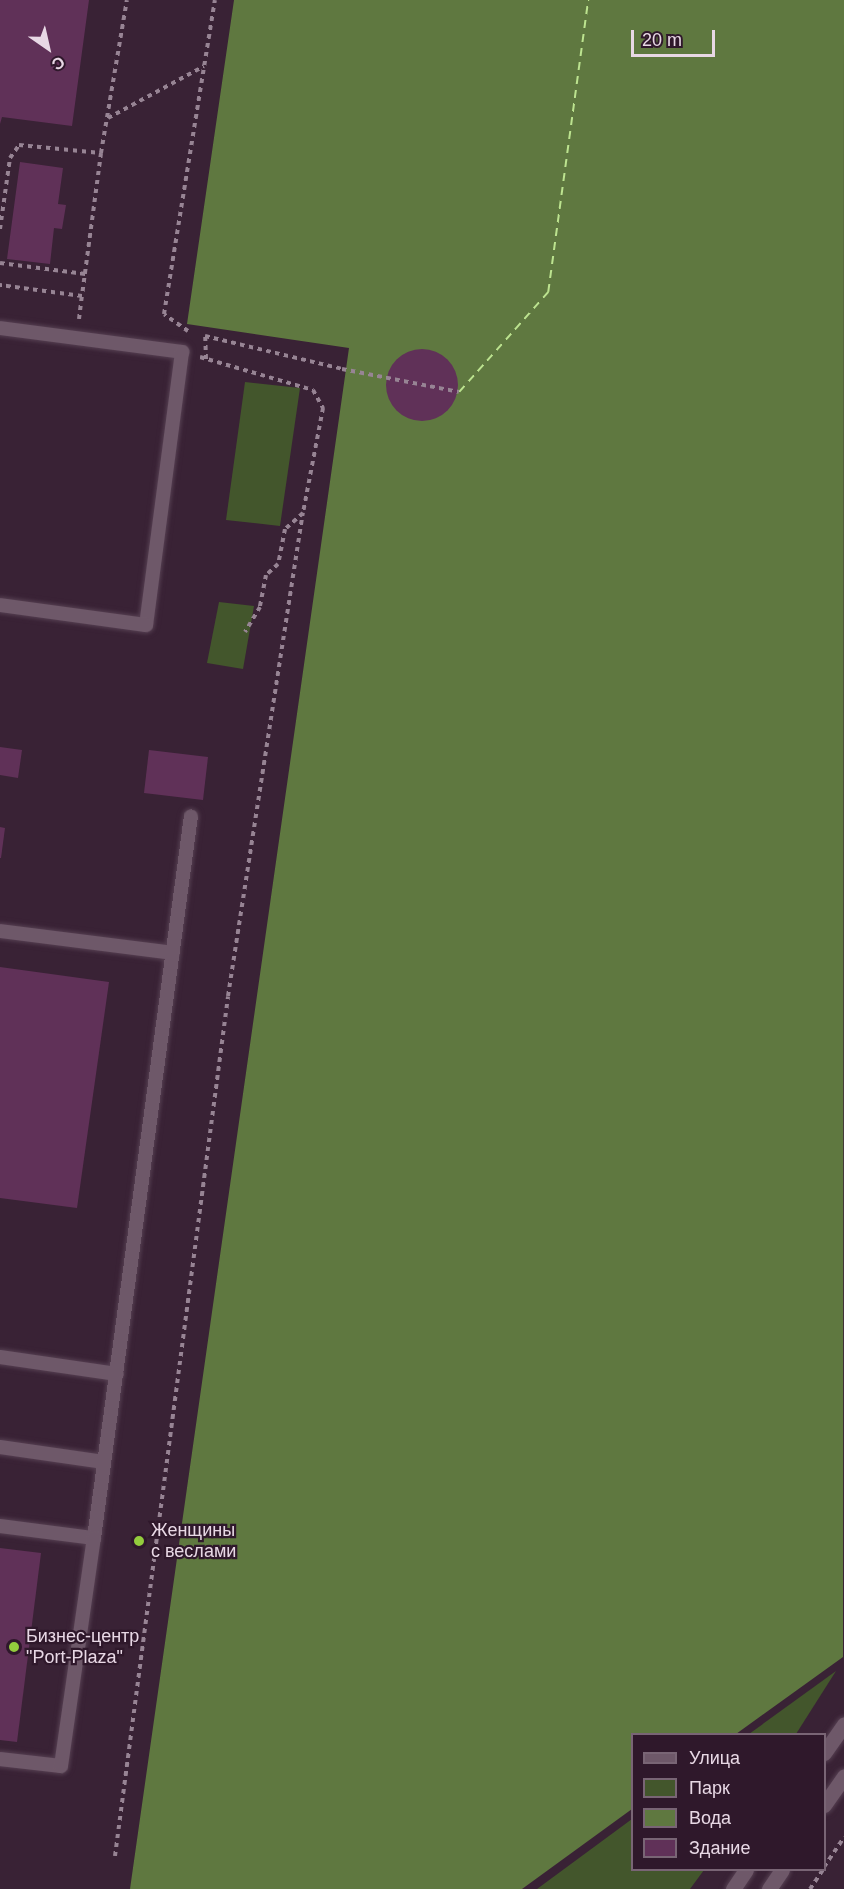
<!DOCTYPE html>
<meta charset="utf-8">
<style>
body{margin:0}
#map{position:relative;width:844px;height:1889px;overflow:hidden;background:#392235;font-family:Arial,sans-serif}
div>[style]{position:absolute}
.green>*{inset:0;background:#43562c}
.water>*{inset:0;background:#5f7840}
.ferry>*{height:1.5px;margin-top:-0.75px;transform-origin:0;background:repeating-linear-gradient(90deg,#bce38f 0 8px,transparent 0 14px)}
.building>*{inset:0;background:#603158}
.round{border-radius:50%}
.path>*{height:4px;margin-top:-2px;transform-origin:0;background:repeating-linear-gradient(90deg,#978494 0 4.5px,transparent 0 9px)}
.roads{filter:drop-shadow(0 0 2px #553f51) drop-shadow(0 0 2px #553f51)}
.service>*{height:14px;margin:-7px;padding:0 7px;transform-origin:7px;border-radius:7px;background:#6e5869}
.minor>*{height:15px;margin:-7.5px;padding:0 7.5px;transform-origin:7.5px;border-radius:7.5px;background:#6e5869}
.dots>*{width:16px;height:16px;translate:-50% -50%;box-sizing:border-box;border:3px solid #2f182b;border-radius:50%}
span{translate:-50% -50%;white-space:nowrap;text-align:center;line-height:1.15;-webkit-text-stroke:4.5px #2f182b;paint-order:stroke}
.poi-label{font-size:18px;color:#e8d8e5}
.left{translate:0 -50%;text-align:left}
.legend{position:absolute;left:631px;top:1733px;width:195px;height:138px;box-sizing:border-box;background:#2f182b;border:2px solid #796575;margin:0;padding:8px 10px;list-style:none;font-size:18px;color:#e8d8e5}
.legend li{display:flex;align-items:center;gap:12px;height:30px}
.legend b{width:30px;border:2px solid #796575}
.north{position:absolute;left:18px;top:18px;width:60px;height:60px;-webkit-text-stroke:4px #2f182b;paint-order:stroke;rotate:146deg;font-size:16px;font-weight:700;line-height:24px;text-align:center;color:#e8d8e5}
.north::after{content:'';display:block;margin:auto;width:21px;height:27px;background:#e8d8e5;clip-path:polygon(50% 0,100% 100%,50% 72%,0 100%)}
.scale{position:absolute;left:631px;top:30px;width:84px;height:27px;box-sizing:border-box;border:3px solid #e8d8e5;border-top:0;padding-left:8px;font-size:18px;line-height:21px;white-space:nowrap;color:#e8d8e5;-webkit-text-stroke:4px #2f182b;paint-order:stroke}
</style>
<div id="map">
<div class="green">
<div style="clip-path:polygon(245px 382px,300px 388px,280px 526px,226px 520px)"></div>
<div style="clip-path:polygon(219px 602px,254px 606px,243px 669px,207px 663px)"></div>
<div style="clip-path:polygon(836px 1671px,796px 1734px,749px 1734px)"></div>
<div style="clip-path:polygon(632px 1819px,632px 1870px,704px 1870px,690px 1889px,537px 1889px)"></div>
</div>
<div class="water">
<div style="clip-path:polygon(234px 0,844px 0,843px 1657px,736px 1734px,632px 1734px,632px 1809px,522px 1889px,130px 1889px,349px 348px,187px 324px)"></div>
</div>
<div class="ferry">
<div style="left:459px;top:392px;width:134px;rotate:-48.3deg"></div>
<div style="left:548px;top:292px;width:295px;rotate:-82.2deg"></div>
</div>
<div class="building">
<div style="clip-path:polygon(0 0,89px 0,72px 126px,2px 117px,0 124px)"></div>
<div style="clip-path:polygon(20px 162px,63px 168px,58px 204px,66px 205px,62px 229px,54px 228px,50px 264px,7px 259px)"></div>
<div class="round" style="left:386px;top:349px;width:72px;height:72px"></div>
<div style="clip-path:polygon(0 747px,22px 750px,18px 778px,0 775px)"></div>
<div style="clip-path:polygon(149px 750px,208px 757px,203px 800px,144px 793px)"></div>
<div style="clip-path:polygon(0 827px,5px 828px,1px 858px,0 858px)"></div>
<div style="clip-path:polygon(0 967px,109px 982px,77px 1208px,0 1198px)"></div>
<div style="clip-path:polygon(0 1548px,41px 1553px,17px 1742px,0 1740px)"></div>
</div>
<div class="path">
<div style="left:108px;top:118px;width:109px;rotate:-28.4deg"></div>
<div style="left:101px;top:153px;width:155px;rotate:-80.4deg"></div>
<div style="left:0;top:229px;width:72px;rotate:-82deg"></div>
<div style="left:10px;top:158px;width:16px;rotate:-55deg"></div>
<div style="left:19px;top:145px;width:82px;rotate:5.6deg"></div>
<div style="left:101px;top:153px;width:144px;rotate:97.6deg"></div>
<div style="left:82px;top:296px;width:83px;rotate:-172.4deg"></div>
<div style="left:0;top:263px;width:86px;rotate:7.4deg"></div>
<div style="left:79px;top:319px;width:23px;rotate:-83deg"></div>
<div style="left:188px;top:331px;width:29px;rotate:-145deg"></div>
<div style="left:164px;top:314px;width:318px;rotate:-80.8deg"></div>
<div style="left:200px;top:357px;width:118px;rotate:16.3deg"></div>
<div style="left:313px;top:390px;width:21px;rotate:61deg"></div>
<div style="left:323px;top:408px;width:107px;rotate:100.8deg"></div>
<div style="left:303px;top:513px;width:24px;rotate:138deg"></div>
<div style="left:285px;top:529px;width:36px;rotate:101deg"></div>
<div style="left:278px;top:564px;width:16px;rotate:137deg"></div>
<div style="left:266px;top:575px;width:33px;rotate:101deg"></div>
<div style="left:260px;top:607px;width:29px;rotate:121deg"></div>
<div style="left:206px;top:359px;width:23px;rotate:-92deg"></div>
<div style="left:205px;top:336px;width:141px;rotate:13.5deg"></div>
<div style="left:342px;top:369px;width:119px;rotate:11.1deg"></div>
<div style="left:115px;top:1856px;width:867px;rotate:-82.51deg"></div>
<div style="left:228px;top:996px;width:489px;rotate:-81.2deg"></div>
<div style="left:824px;top:1867px;width:36px;rotate:-56deg"></div>
<div style="left:810px;top:1889px;width:23px;rotate:-56deg"></div>
</div>
<div class="roads">
<div class="service">
<div style="left:0;top:328px;width:184px;rotate:7.5deg"></div>
<div style="left:182px;top:352px;width:275px;rotate:97.5deg"></div>
<div style="left:146px;top:625px;width:147px;rotate:-172.2deg"></div>
<div style="left:0;top:931px;width:174px;rotate:7.2deg"></div>
<div style="left:0;top:1357px;width:118px;rotate:8.3deg"></div>
<div style="left:0;top:1447px;width:105px;rotate:8.2deg"></div>
<div style="left:0;top:1526px;width:95px;rotate:7.3deg"></div>
<div style="left:94px;top:1538px;width:728px;rotate:-82.35deg"></div>
<div style="left:0;top:1759px;width:61px;rotate:6.5deg"></div>
<div style="left:61px;top:1766px;width:230px;rotate:-81.8deg"></div>
</div>
<div class="minor">
<div style="left:824px;top:1753px;width:35px;rotate:-55deg"></div>
<div style="left:824px;top:1805px;width:35px;rotate:-55deg"></div>
<div style="left:733px;top:1889px;width:23px;rotate:-56deg"></div>
<div style="left:769px;top:1889px;width:23px;rotate:-56deg"></div>
</div>
</div>
<div class="dots">
<div style="left:139px;top:1541px;background:#93cc3d"></div>
<div style="left:14px;top:1647px;background:#93cc3d"></div>
</div>
<div class="poi-label">
<span class="left" style="left:151px;top:1541px">Женщины<br>с веслами</span>
<span class="left" style="left:26px;top:1647px">Бизнес-центр<br>"Port-Plaza"</span>
</div>
<ul class="legend">
<li><b style="height:8px;background:#6e5869"></b>Улица</li>
<li><b style="height:16px;background:#43562c"></b>Парк</li>
<li><b style="height:16px;background:#5f7840"></b>Вода</li>
<li><b style="height:16px;background:#603158"></b>Здание</li>
</ul>
<div class="north">С</div>
<div class="scale">20 m</div>
</div>
